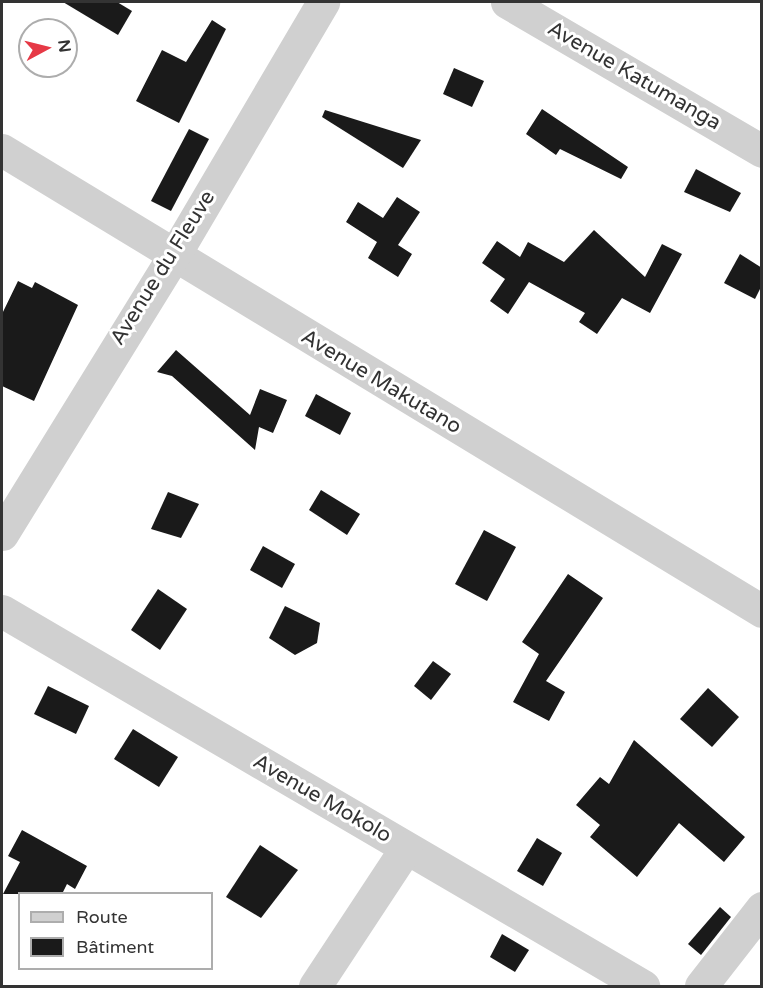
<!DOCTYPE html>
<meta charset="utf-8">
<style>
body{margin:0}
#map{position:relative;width:763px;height:988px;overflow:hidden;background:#fff;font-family:"Varela Round",sans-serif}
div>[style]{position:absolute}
.building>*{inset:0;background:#1a1a1a}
.minor>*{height:33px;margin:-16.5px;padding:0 16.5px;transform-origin:16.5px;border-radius:16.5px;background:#d0d0d0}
span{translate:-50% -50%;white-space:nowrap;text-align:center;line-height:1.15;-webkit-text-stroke:6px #fff;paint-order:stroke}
.street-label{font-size:21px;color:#333}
.frame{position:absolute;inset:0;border:3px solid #333;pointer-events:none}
.legend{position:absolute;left:18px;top:892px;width:195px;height:78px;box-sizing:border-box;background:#fff;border:2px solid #adadad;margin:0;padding:8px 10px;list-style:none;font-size:18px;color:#333}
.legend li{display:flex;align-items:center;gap:12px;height:30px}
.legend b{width:30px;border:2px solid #adadad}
.north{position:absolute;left:18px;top:18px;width:60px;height:60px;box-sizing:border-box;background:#fff;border:2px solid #adadad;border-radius:50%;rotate:83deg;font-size:16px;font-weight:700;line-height:24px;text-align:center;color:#333}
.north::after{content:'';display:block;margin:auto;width:21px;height:27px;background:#e63946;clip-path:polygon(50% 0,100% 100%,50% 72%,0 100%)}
</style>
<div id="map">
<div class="building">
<div style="clip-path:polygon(63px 2px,117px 2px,132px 11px,118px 35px)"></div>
<div style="clip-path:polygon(212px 20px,226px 29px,179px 123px,136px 101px,162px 50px,186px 62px)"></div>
<div style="clip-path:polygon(454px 68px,484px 81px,472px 107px,443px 94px)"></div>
<div style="clip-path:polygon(542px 109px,628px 167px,621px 179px,560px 149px,556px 155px,526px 134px)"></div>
<div style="clip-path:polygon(325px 110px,421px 140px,403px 168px,322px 117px)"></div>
<div style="clip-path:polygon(189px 129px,209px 139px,171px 211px,151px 201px)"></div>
<div style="clip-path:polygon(696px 169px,741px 193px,730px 212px,684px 192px)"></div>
<div style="clip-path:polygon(397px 197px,420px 212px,398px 245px,412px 254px,398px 277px,368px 258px,377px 242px,346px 222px,358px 202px,383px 218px)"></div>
<div style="clip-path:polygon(594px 230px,645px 277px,662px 244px,682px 254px,650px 313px,622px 298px,597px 334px,579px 322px,585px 313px,529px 282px,508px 314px,490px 301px,505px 279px,482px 263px,497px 241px,520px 257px,528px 242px,564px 262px)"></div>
<div style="clip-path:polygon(740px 254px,762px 268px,762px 285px,755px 299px,724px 283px)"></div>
<div style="clip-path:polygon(18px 281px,32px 288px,35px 282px,78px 305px,34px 401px,2px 386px,2px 314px)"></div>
<div style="clip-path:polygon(176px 350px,250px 415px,260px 389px,287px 400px,273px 433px,259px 427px,255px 450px,172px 376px,157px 372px)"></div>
<div style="clip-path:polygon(316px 394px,351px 413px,340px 435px,305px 416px)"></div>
<div style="clip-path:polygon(321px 490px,360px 514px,347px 535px,309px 510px)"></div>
<div style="clip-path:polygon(168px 492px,199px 504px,181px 538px,151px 529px)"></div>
<div style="clip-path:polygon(484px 530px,516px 547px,487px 601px,455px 584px)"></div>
<div style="clip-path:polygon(263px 546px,295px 564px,282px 588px,250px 570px)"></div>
<div style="clip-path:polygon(568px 574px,603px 598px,546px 681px,565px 692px,549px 721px,513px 702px,539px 654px,522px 642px)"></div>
<div style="clip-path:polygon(158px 589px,187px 609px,160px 650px,131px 630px)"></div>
<div style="clip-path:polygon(285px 606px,320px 623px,317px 643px,295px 655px,269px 638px)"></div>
<div style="clip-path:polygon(433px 661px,451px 674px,431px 700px,414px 686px)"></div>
<div style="clip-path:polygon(48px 686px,89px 706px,76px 734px,34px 714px)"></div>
<div style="clip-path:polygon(708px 688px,739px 717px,712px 747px,680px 719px)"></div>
<div style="clip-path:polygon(133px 729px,178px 757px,159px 787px,114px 759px)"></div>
<div style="clip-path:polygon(634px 740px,745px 837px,724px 862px,679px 823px,637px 877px,590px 837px,600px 825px,576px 805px,600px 777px,609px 784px)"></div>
<div style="clip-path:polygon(22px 830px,87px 866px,75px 889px,67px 884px,62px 894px,3px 894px,20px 862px,8px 856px)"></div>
<div style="clip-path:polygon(537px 838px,562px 853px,543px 886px,517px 871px)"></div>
<div style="clip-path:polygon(260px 845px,298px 870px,261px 918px,226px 897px)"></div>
<div style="clip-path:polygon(720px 907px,731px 917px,701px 955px,688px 944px)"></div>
<div style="clip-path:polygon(502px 934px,529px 950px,515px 972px,490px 957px)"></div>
</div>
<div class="minor">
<div style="left:507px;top:2px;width:295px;rotate:30.3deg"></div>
<div style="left:2px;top:150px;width:889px;rotate:31.24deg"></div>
<div style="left:2px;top:534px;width:326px;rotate:-58.3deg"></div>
<div style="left:173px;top:257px;width:296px;rotate:-59.5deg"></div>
<div style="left:2px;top:611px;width:743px;rotate:30.33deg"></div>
<div style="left:315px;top:986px;width:165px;rotate:-56.6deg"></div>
<div style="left:701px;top:986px;width:99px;rotate:-52deg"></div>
</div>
<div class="street-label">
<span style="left:634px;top:76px;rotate:30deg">Avenue Katumanga</span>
<span style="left:163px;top:268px;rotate:-58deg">Avenue du Fleuve</span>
<span style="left:381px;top:382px;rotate:31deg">Avenue Makutano</span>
<span style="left:322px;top:799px;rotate:30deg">Avenue Mokolo</span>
</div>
<div class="frame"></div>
<ul class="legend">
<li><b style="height:8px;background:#d0d0d0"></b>Route</li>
<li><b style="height:16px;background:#1a1a1a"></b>Bâtiment</li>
</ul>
<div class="north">N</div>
</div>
